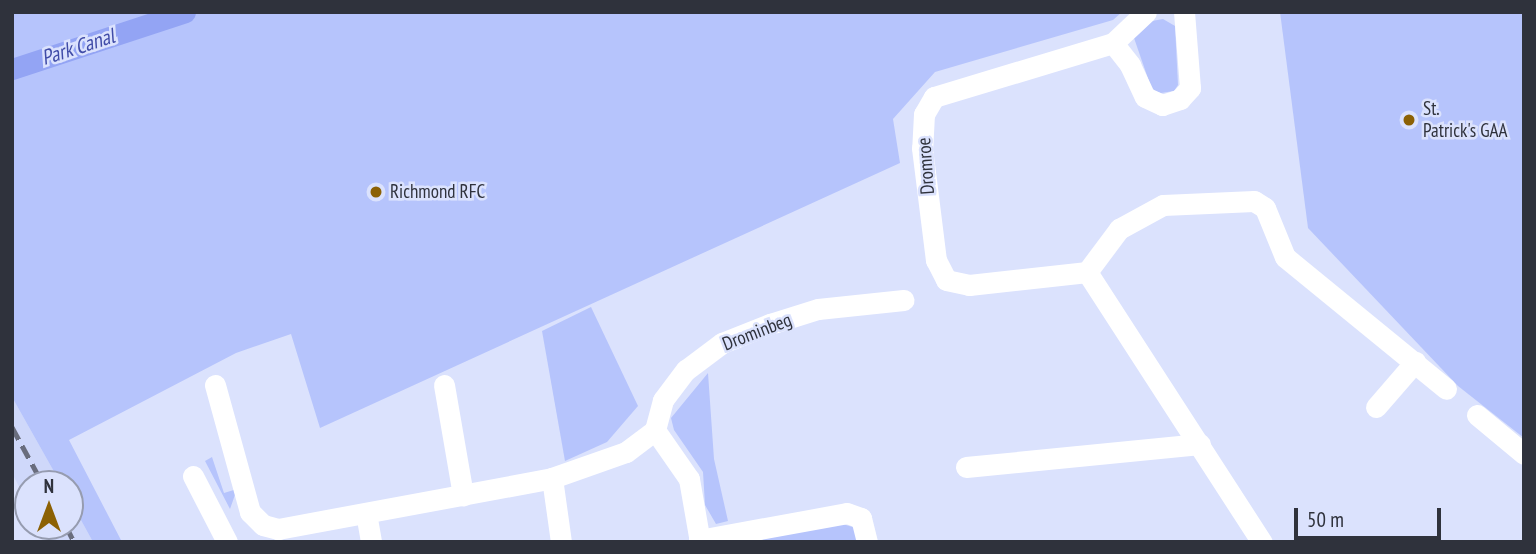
<!DOCTYPE html>
<style>
body{margin:0}
#map{position:relative;width:1536px;height:554px;overflow:hidden;background:#dbe2fd;font-family:"PT Sans Narrow",sans-serif}
div>[style]{position:absolute}
.built>*{inset:0;background:#cfd8fa}
.green>*{inset:0;background:#b6c4fc}
.canal>*{height:21px;margin:-10.5px;padding:0 10.5px;transform-origin:10.5px;border-radius:10.5px;background:#93a4f4}
.minor>*{height:21px;margin:-10.5px;padding:0 10.5px;transform-origin:10.5px;border-radius:10.5px;background:#fff}
.rail>*{height:5px;margin-top:-2.5px;transform-origin:0;background:repeating-linear-gradient(90deg,#696d7d 0 14px,transparent 0 21px)}
.dots>*{width:19px;height:19px;translate:-50% -50%;box-sizing:border-box;border:4px solid #dbe2fd;border-radius:50%}
span{translate:-50% -50%;white-space:nowrap;text-align:center;line-height:1.15;-webkit-text-stroke:5px #dbe2fd;paint-order:stroke}
.poi-label{font-size:19px;color:#2f323c}
.left{translate:0 -50%;text-align:left}
.street-label{font-size:19px;color:#2f323c}
.water-label{font-size:21px;color:#404ca8;font-style:italic}
.frame{position:absolute;inset:0;border:14px solid #2f323c;pointer-events:none}
.north{position:absolute;left:14px;top:470px;width:70px;height:70px;box-sizing:border-box;background:#dbe2fd;border:2px solid #969cb0;border-radius:50%;rotate:0deg;font-size:19px;font-weight:700;line-height:28px;text-align:center;color:#2f323c}
.north::after{content:'';display:block;margin:auto;width:24px;height:32px;background:#8c6104;clip-path:polygon(50% 0,100% 100%,50% 72%,0 100%)}
.scale{position:absolute;left:1294px;top:508px;width:147px;height:32px;box-sizing:border-box;border:4px solid #2f323c;border-top:0;padding-left:9px;font-size:21px;line-height:24px;white-space:nowrap;color:#2f323c;-webkit-text-stroke:5px #dbe2fd;paint-order:stroke}
</style>
<div id="map">
<div class="built">
<div style="clip-path:polygon(12px 397px,61px 484px,28px 484px,28px 504px,12px 473px)"></div>
<div style="clip-path:polygon(70px 500px,93px 542px,47px 542px,39px 526px,70px 526px)"></div>
</div>
<div class="green">
<div style="clip-path:polygon(12px 12px,1122px 12px,1113px 20px,935px 72px,893px 119px,900px 163px,320px 428px,291px 334px,236px 353px,69px 440px,122px 542px,93px 542px,70px 500px,70px 484px,61px 484px,12px 397px)"></div>
<div style="clip-path:polygon(1280px 12px,1524px 12px,1524px 438px,1458px 386px,1308px 228px)"></div>
<div style="clip-path:polygon(1163px 19px,1175px 26px,1178px 85px,1174px 91px,1161px 93px,1152px 90px,1134px 38px,1152px 21px)"></div>
<div style="clip-path:polygon(591px 307px,638px 406px,607px 442px,565px 461px,542px 331px)"></div>
<div style="clip-path:polygon(708px 373px,714px 459px,728px 521px,716px 524px,705px 505px,703px 472px,674px 430px,671px 418px)"></div>
<div style="clip-path:polygon(212px 457px,224px 493px,237px 489px,230px 509px,205px 461px)"></div>
<div style="clip-path:polygon(839px 523px,856px 528px,858px 542px,740px 542px)"></div>
</div>
<div class="canal">
<div style="left:12px;top:69px;width:182px;rotate:-18.2deg"></div>
</div>
<div class="minor">
<div style="left:1146px;top:12px;width:45px;rotate:136.8deg"></div>
<div style="left:1113px;top:43px;width:187px;rotate:163.2deg"></div>
<div style="left:934px;top:97px;width:20px;rotate:120deg"></div>
<div style="left:924px;top:114px;width:34px;rotate:93deg"></div>
<div style="left:922px;top:148px;width:113px;rotate:82.9deg"></div>
<div style="left:936px;top:260px;width:22px;rotate:63deg"></div>
<div style="left:946px;top:280px;width:24px;rotate:12deg"></div>
<div style="left:969px;top:285px;width:119px;rotate:-6.3deg"></div>
<div style="left:1087px;top:272px;width:54px;rotate:-53.3deg"></div>
<div style="left:1119px;top:229px;width:50px;rotate:-28.6deg"></div>
<div style="left:1163px;top:205px;width:91px;rotate:-2.5deg"></div>
<div style="left:1254px;top:201px;width:13px;rotate:32deg"></div>
<div style="left:1265px;top:208px;width:53px;rotate:67.8deg"></div>
<div style="left:1285px;top:257px;width:208px;rotate:39.3deg"></div>
<div style="left:1113px;top:43px;width:28px;rotate:52deg"></div>
<div style="left:1130px;top:65px;width:35px;rotate:65deg"></div>
<div style="left:1145px;top:97px;width:19px;rotate:25deg"></div>
<div style="left:1162px;top:105px;width:19px;rotate:-18deg"></div>
<div style="left:1180px;top:99px;width:15px;rotate:-48deg"></div>
<div style="left:1190px;top:88px;width:76px;rotate:-94.5deg"></div>
<div style="left:1087px;top:272px;width:322px;rotate:57.1deg"></div>
<div style="left:215px;top:385px;width:132px;rotate:74.6deg"></div>
<div style="left:250px;top:512px;width:18px;rotate:45deg"></div>
<div style="left:263px;top:525px;width:16px;rotate:15deg"></div>
<div style="left:278px;top:529px;width:279px;rotate:-10.5deg"></div>
<div style="left:552px;top:478px;width:78px;rotate:-19.4deg"></div>
<div style="left:626px;top:452px;width:36px;rotate:-37deg"></div>
<div style="left:444px;top:385px;width:112px;rotate:80.2deg"></div>
<div style="left:1376px;top:407px;width:60px;rotate:-49.1deg"></div>
<div style="left:1477px;top:415px;width:61px;rotate:39.7deg"></div>
<div style="left:966px;top:467px;width:235px;rotate:-5.6deg"></div>
<div style="left:193px;top:476px;width:74px;rotate:62.7deg"></div>
<div style="left:552px;top:478px;width:65px;rotate:82deg"></div>
<div style="left:366px;top:513px;width:29px;rotate:80deg"></div>
<div style="left:699px;top:540px;width:150px;rotate:-10.3deg"></div>
<div style="left:847px;top:513px;width:15px;rotate:20deg"></div>
<div style="left:861px;top:518px;width:25px;rotate:76deg"></div>
<div style="left:700px;top:542px;width:64px;rotate:-99.9deg"></div>
<div style="left:689px;top:479px;width:60px;rotate:-124.8deg"></div>
<div style="left:655px;top:430px;width:31px;rotate:-75deg"></div>
<div style="left:663px;top:400px;width:38px;rotate:-53deg"></div>
<div style="left:686px;top:370px;width:45px;rotate:-36.9deg"></div>
<div style="left:722px;top:343px;width:52px;rotate:-21.6deg"></div>
<div style="left:770px;top:324px;width:50px;rotate:-17.4deg"></div>
<div style="left:818px;top:309px;width:86px;rotate:-6deg"></div>
</div>
<div class="rail">
<div style="left:12px;top:427px;width:65px;rotate:61.5deg"></div>
<div style="left:66px;top:526px;width:18px;rotate:63deg"></div>
</div>
<div class="dots">
<div style="left:1409px;top:120px;background:#8c6104"></div>
<div style="left:376px;top:192px;background:#8c6104"></div>
</div>
<div class="poi-label">
<span class="left" style="left:1423px;top:120px">St.<br>Patrick's GAA</span>
<span class="left" style="left:390px;top:192px">Richmond RFC</span>
</div>
<div class="street-label">
<span style="left:926px;top:166px;rotate:-94deg">Dromroe</span>
<span style="left:757px;top:332px;rotate:-21deg">Drominbeg</span>
</div>
<div class="water-label">
<span style="left:78px;top:47px;rotate:-18deg">Park Canal</span>
</div>
<div class="frame"></div>
<div class="north">N</div>
<div class="scale">50 m</div>
</div>
